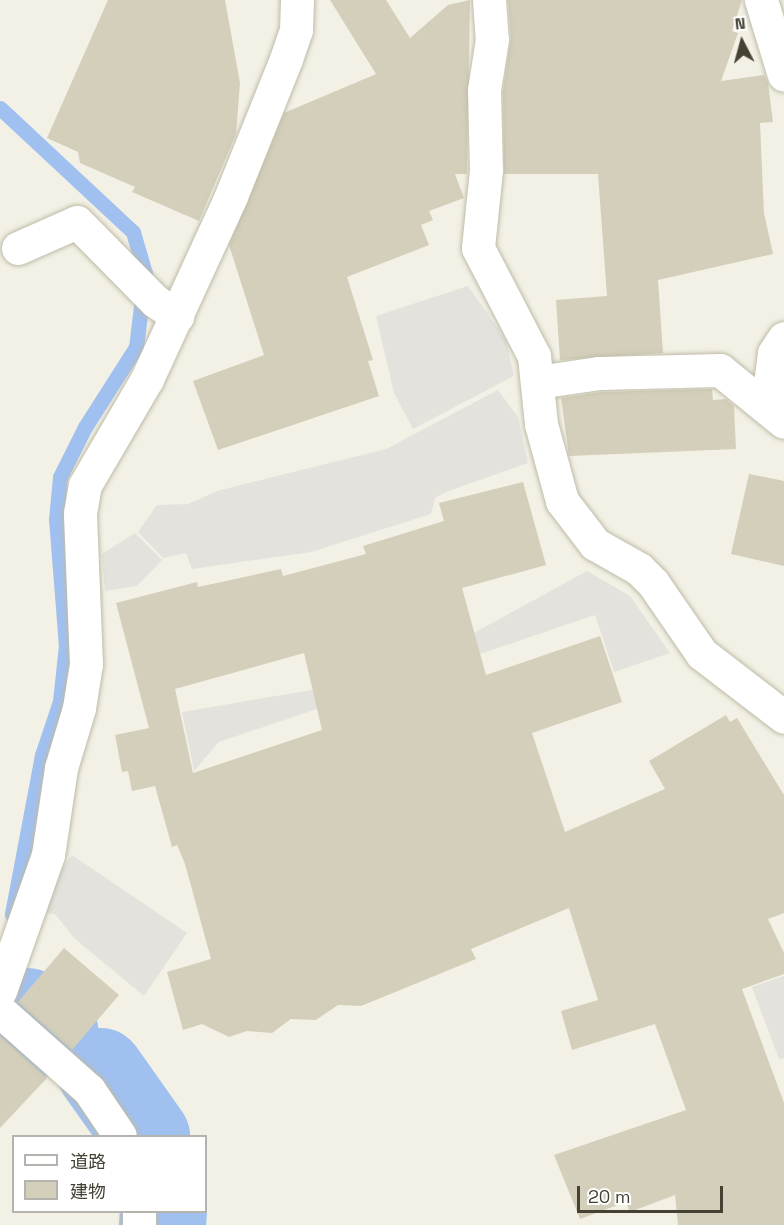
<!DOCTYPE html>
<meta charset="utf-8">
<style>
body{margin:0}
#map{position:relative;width:784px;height:1225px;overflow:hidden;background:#f3f1e5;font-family:"Space Grotesk","Noto Sans JP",sans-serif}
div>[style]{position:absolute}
.parking>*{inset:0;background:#e3e2dd}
.stream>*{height:15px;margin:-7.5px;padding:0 7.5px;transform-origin:7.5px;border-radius:7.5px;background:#a0c0f0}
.river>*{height:87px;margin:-43.5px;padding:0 43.5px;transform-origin:43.5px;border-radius:43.5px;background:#a0c0f0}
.building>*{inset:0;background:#d4cfba}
.roads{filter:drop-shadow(0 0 2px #bebba7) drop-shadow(0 0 2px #bebba7)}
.minor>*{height:33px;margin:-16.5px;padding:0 16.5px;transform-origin:16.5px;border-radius:16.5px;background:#fff}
span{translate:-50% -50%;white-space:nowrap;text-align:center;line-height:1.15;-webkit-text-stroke:6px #fff;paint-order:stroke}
.legend{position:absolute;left:12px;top:1135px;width:195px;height:78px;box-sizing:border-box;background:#fff;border:2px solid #b5b3ae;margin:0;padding:8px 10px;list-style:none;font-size:18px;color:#454234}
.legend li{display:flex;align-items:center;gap:12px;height:30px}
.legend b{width:30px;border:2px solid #b5b3ae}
.north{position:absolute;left:712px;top:12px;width:60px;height:60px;-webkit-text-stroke:4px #fff;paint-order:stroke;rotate:354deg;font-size:16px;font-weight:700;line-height:24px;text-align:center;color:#454234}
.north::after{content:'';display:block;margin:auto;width:21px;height:27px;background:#454234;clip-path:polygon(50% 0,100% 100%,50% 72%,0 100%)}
.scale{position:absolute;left:577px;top:1186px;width:146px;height:27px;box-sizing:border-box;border:3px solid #454234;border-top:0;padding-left:8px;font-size:18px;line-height:21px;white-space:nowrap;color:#454234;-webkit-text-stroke:4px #fff;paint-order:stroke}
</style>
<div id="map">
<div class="parking">
<div style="clip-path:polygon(468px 286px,506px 340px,514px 376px,413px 429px,394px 393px,376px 316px)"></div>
<div style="clip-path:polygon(498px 390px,518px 417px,528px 463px,446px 492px,435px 498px,431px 514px,311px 552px,192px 569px,186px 553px,163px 558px,138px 532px,157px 505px,188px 504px,217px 491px,386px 449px)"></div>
<div style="clip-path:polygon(135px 533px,162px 560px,137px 586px,105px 591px,102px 554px)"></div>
<div style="clip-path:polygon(587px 571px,630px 596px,670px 653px,614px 672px,595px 615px,219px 742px,194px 771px,182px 712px,347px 684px,439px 652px)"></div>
<div style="clip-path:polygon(72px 855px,187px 933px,144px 996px,74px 938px,55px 914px,47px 913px,52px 884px)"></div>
<div style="clip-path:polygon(784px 976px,784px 1058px,779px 1059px,752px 987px)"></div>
</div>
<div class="stream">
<div style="left:0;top:108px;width:182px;rotate:43deg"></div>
<div style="left:133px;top:232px;width:43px;rotate:73.7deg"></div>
<div style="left:145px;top:273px;width:75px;rotate:96.9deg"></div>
<div style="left:136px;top:347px;width:95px;rotate:122.5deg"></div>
<div style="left:85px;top:427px;width:56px;rotate:116.6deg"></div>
<div style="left:60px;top:477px;width:42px;rotate:95.4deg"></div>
<div style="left:56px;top:519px;width:126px;rotate:85.5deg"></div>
<div style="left:66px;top:645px;width:56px;rotate:96.1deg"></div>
<div style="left:60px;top:701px;width:57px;rotate:108.4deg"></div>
<div style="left:42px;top:755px;width:162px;rotate:100.7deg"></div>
</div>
<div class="river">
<div style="left:27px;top:1011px;width:36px;rotate:39deg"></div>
<div style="left:100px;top:1071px;width:80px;rotate:54.7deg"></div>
<div style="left:162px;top:1225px;width:13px;rotate:-86deg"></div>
</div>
<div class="building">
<div style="clip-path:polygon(108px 0,225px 0,240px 83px,236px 134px,199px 221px,132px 192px,135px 187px,80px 163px,78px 152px,47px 138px)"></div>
<div style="clip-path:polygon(330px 0,386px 0,410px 38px,448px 5px,470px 0,467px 169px,467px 174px,455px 174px,464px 198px,429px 211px,433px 220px,421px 225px,429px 245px,347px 277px,373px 360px,368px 361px,379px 396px,218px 450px,193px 381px,264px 355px,229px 245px,284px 113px,376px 74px)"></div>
<div style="clip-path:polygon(508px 0,742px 0,732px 31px,738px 33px,721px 81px,764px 75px,768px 83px,773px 122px,760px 123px,764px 213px,773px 254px,658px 280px,663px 353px,560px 360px,556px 300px,607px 296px,598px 174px,504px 174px,503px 91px,511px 38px)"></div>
<div style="clip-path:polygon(712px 389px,713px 400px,726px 399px,734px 406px,736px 449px,569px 456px,561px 398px,601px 392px)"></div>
<div style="clip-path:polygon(749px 474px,784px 481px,784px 566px,731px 554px)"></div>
<div style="clip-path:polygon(evenodd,523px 482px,546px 565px,462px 588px,486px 675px,600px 636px,622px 702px,532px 733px,565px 832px,665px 789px,649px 761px,726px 715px,730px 722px,737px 718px,784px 795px,784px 913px,768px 919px,784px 953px,784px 974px,742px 989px,784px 1103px,784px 1225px,678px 1225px,675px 1195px,630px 1212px,626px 1202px,580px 1219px,554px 1155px,686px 1110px,655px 1024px,572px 1050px,561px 1011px,598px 1000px,569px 908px,471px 949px,476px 959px,361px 1006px,338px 1005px,316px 1020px,291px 1019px,272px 1033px,247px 1031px,229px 1037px,202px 1024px,183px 1030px,167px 972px,211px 959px,185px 864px,177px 845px,172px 847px,155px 786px,132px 791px,128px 771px,122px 772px,115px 735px,149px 728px,116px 603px,197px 582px,198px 587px,281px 569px,283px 576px,366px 554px,363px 546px,444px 521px,439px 503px,523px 482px,304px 653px,322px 730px,193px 773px,175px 689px,304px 653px)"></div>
<div style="clip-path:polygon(64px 948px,119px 995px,72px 1050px,18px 1002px)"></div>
<div style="clip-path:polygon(0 1036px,47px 1078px,0 1128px)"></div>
</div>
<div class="roads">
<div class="minor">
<div style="left:489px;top:0;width:39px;rotate:86deg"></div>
<div style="left:492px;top:39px;width:52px;rotate:98.9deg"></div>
<div style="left:484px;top:90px;width:80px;rotate:88.6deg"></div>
<div style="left:486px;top:170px;width:78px;rotate:95.9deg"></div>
<div style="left:478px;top:248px;width:122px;rotate:62.6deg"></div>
<div style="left:534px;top:356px;width:68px;rotate:84.1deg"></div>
<div style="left:541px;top:424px;width:80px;rotate:74.7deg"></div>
<div style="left:562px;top:501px;width:54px;rotate:52.5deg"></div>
<div style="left:595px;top:544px;width:51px;rotate:29.6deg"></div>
<div style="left:639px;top:569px;width:20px;rotate:45deg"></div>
<div style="left:653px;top:583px;width:86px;rotate:55.4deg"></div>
<div style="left:702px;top:654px;width:103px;rotate:37.5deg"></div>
<div style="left:761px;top:0;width:78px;rotate:73deg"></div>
<div style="left:18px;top:248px;width:64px;rotate:-23.8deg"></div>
<div style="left:77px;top:222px;width:111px;rotate:45.4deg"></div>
<div style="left:155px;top:301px;width:27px;rotate:34deg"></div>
<div style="left:538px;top:382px;width:62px;rotate:-8.4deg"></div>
<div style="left:599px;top:373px;width:121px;rotate:-1.4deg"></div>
<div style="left:720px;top:370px;width:82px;rotate:39.1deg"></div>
<div style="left:767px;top:407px;width:54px;rotate:-82.6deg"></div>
<div style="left:774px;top:353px;width:18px;rotate:-56deg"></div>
<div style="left:0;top:991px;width:144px;rotate:-70.6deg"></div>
<div style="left:48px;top:855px;width:88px;rotate:-81.5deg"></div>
<div style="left:61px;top:768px;width:63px;rotate:-73.3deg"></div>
<div style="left:79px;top:708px;width:45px;rotate:-81deg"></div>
<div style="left:86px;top:664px;width:151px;rotate:-92.3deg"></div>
<div style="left:80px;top:513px;width:28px;rotate:-80deg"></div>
<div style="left:85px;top:485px;width:123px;rotate:-59.7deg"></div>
<div style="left:147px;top:379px;width:201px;rotate:-65.3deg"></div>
<div style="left:231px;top:196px;width:148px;rotate:-68.1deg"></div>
<div style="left:286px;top:59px;width:31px;rotate:-71deg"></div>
<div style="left:296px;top:30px;width:30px;rotate:-88deg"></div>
<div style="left:0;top:1011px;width:119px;rotate:41.6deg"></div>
<div style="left:89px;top:1090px;width:55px;rotate:56deg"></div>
<div style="left:139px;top:1225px;width:13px;rotate:-90deg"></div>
</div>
</div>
<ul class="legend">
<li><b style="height:8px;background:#fff"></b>道路</li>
<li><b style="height:16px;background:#d4cfba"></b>建物</li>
</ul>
<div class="north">N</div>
<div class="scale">20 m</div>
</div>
